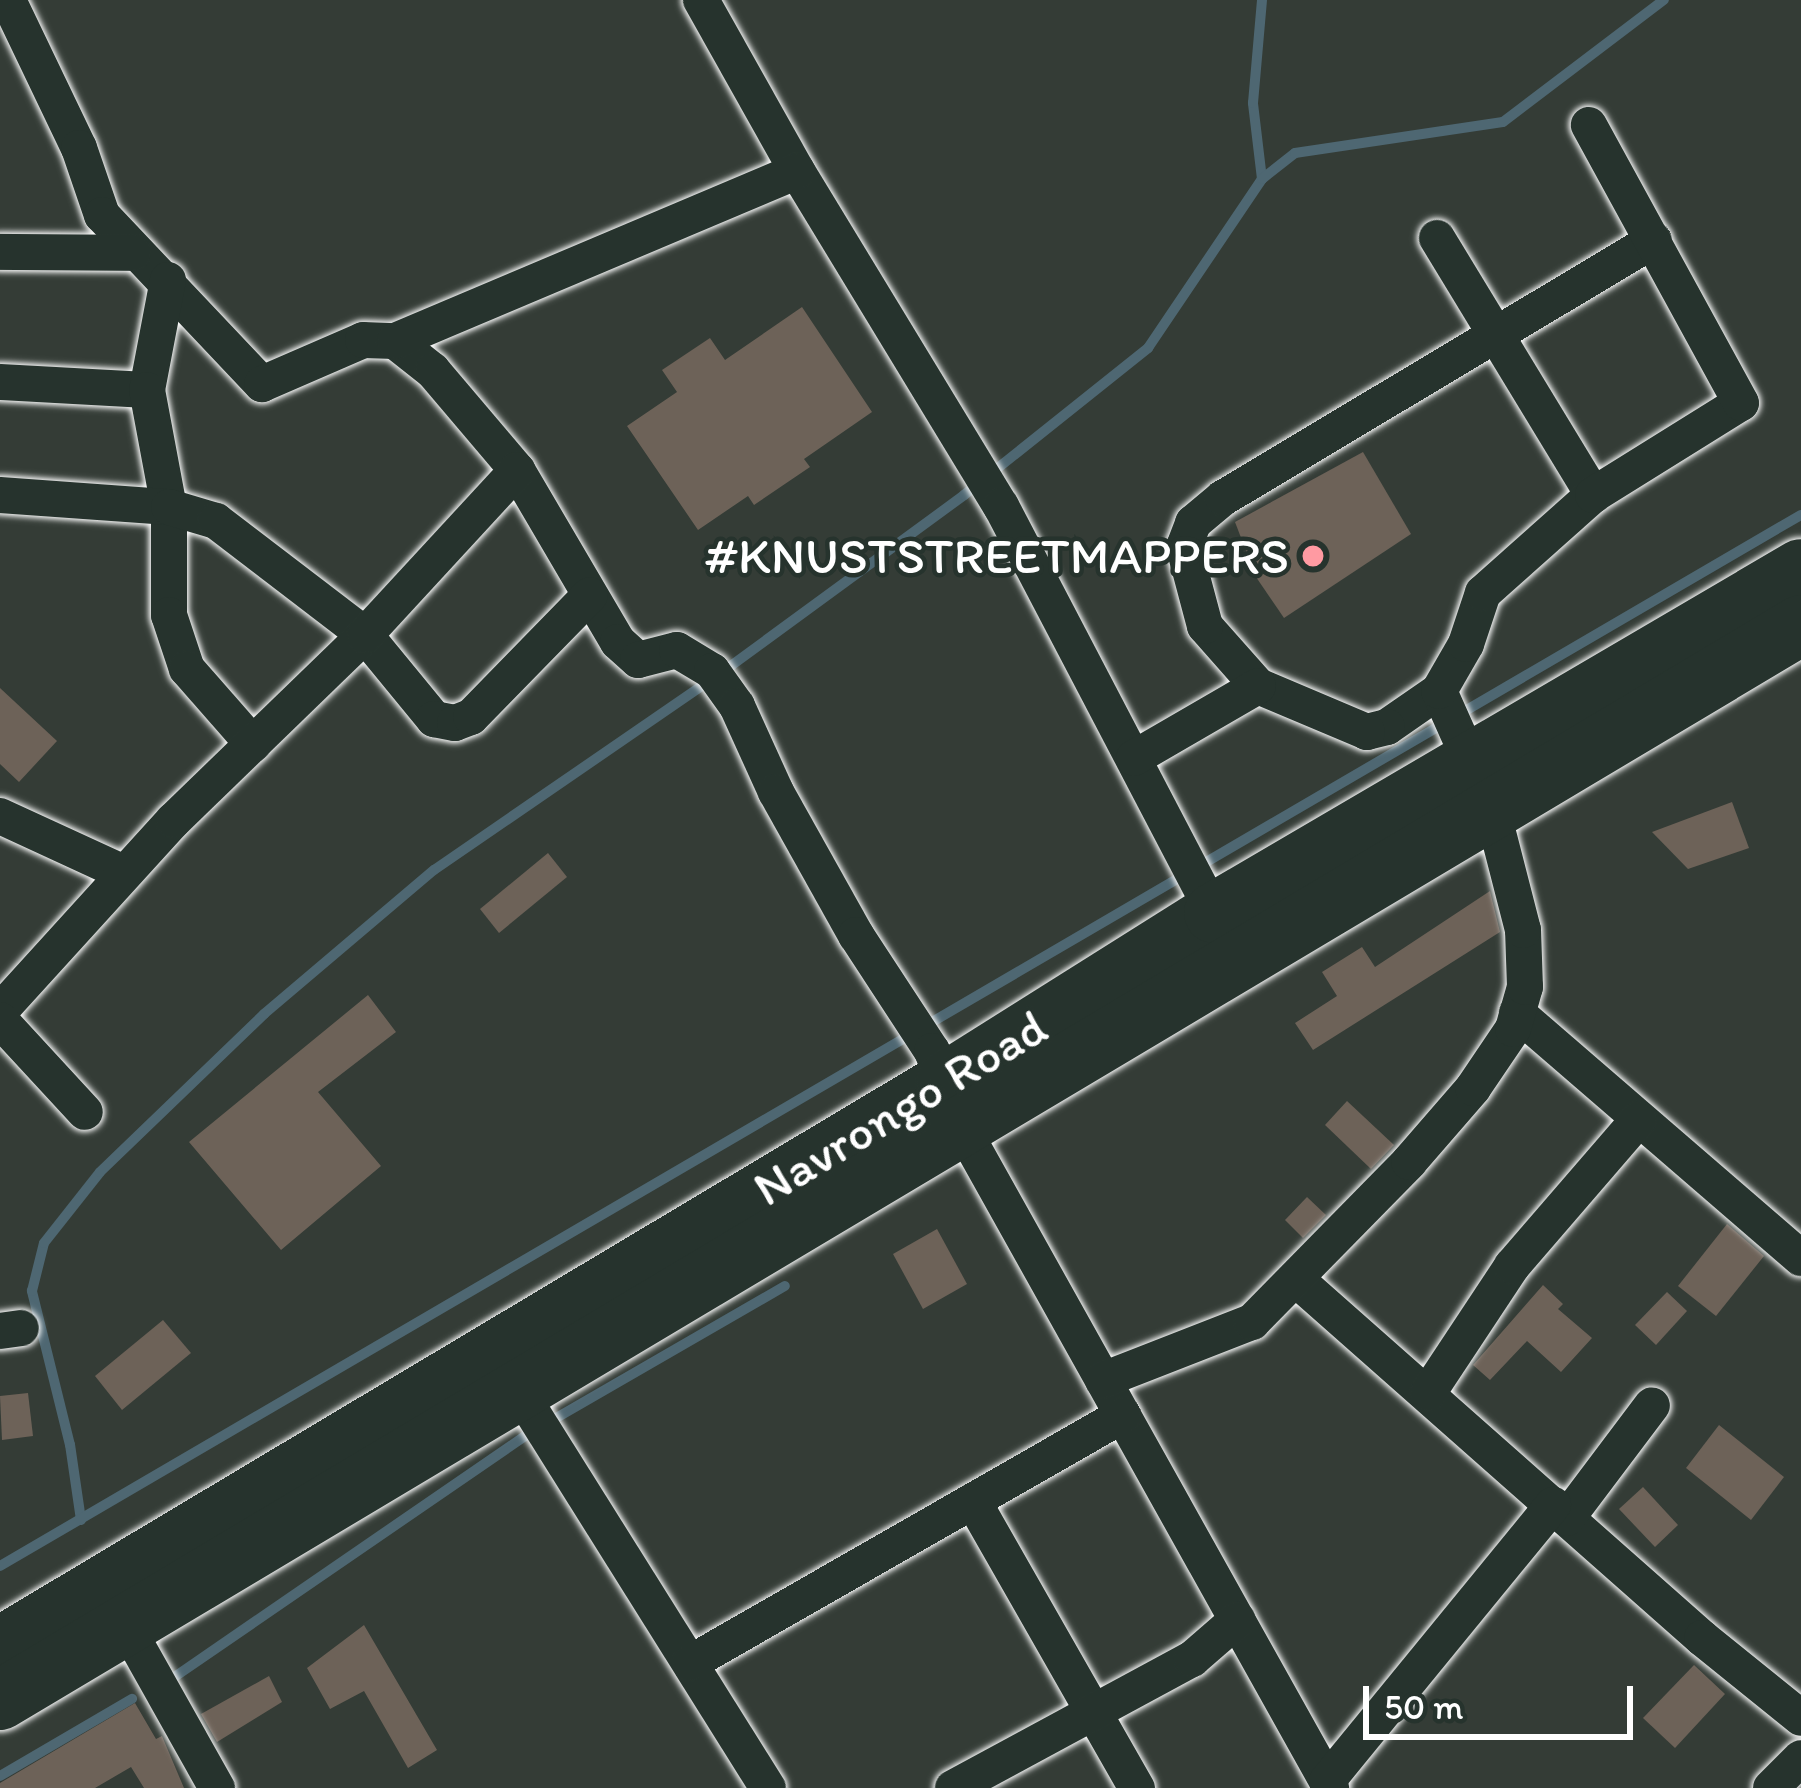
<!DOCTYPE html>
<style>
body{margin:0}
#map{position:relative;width:1801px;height:1788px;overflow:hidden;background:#343c36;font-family:Itim,sans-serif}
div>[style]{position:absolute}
.stream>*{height:10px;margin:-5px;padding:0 5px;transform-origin:5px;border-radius:5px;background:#4e6772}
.building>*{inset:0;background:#6d6258}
.roads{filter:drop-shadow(0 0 3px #fff) drop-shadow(0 0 3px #fff)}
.minor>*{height:36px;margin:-18px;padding:0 18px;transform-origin:18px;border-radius:18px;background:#26332d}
.trunk>*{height:60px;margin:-30px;padding:0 30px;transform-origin:30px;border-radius:30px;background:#26332d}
.dots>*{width:33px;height:33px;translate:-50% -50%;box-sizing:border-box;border:6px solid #26332d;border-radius:50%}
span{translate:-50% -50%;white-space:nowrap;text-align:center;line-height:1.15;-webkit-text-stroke:9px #26332d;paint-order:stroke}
.poi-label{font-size:51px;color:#fff}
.right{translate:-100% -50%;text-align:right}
.street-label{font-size:51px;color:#fff}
.scale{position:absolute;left:1363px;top:1686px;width:270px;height:54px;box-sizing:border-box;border:6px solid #fff;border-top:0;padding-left:15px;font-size:36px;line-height:42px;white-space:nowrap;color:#fff;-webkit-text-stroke:9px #26332d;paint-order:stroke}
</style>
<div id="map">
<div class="stream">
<div style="left:1262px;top:179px;width:77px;rotate:-96.8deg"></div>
<div style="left:1253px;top:103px;width:103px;rotate:-85deg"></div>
<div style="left:81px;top:1520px;width:76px;rotate:-98.3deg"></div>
<div style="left:70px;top:1445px;width:159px;rotate:-103.9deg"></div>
<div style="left:32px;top:1291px;width:49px;rotate:-76deg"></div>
<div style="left:44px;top:1243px;width:90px;rotate:-51.7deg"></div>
<div style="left:100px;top:1172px;width:228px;rotate:-43.9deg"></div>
<div style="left:264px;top:1014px;width:223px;rotate:-40.3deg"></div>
<div style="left:434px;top:870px;width:362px;rotate:-34.5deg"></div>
<div style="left:732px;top:665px;width:288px;rotate:-36.2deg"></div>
<div style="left:964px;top:495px;width:236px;rotate:-38.6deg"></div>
<div style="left:1148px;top:348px;width:204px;rotate:-56deg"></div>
<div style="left:1262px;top:179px;width:42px;rotate:-38.2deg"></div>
<div style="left:1295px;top:153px;width:210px;rotate:-8.5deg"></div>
<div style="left:1503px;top:122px;width:202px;rotate:-37.2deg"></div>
<div style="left:0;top:1566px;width:2085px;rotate:-30.27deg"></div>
<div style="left:170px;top:1680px;width:431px;rotate:-34.5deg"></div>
<div style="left:525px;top:1436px;width:300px;rotate:-30deg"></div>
<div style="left:0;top:1776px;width:153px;rotate:-30.3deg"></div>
</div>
<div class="building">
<div style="clip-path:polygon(802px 307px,872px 412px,804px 459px,810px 467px,754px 505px,748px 496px,698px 530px,627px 426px,677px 392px,662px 370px,710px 338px,725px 360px)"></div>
<div style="clip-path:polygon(1363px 452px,1411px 534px,1284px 618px,1256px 577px,1235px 522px)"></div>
<div style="clip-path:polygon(0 688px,57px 741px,19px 782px,0 764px)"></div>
<div style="clip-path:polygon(1732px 802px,1749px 848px,1688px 869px,1652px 832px)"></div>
<div style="clip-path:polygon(548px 853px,567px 877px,499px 933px,480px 909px)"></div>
<div style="clip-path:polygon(1490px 891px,1500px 932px,1313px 1050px,1295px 1023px,1337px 996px,1322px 972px,1362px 947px,1375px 967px)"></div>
<div style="clip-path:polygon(368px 995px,396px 1032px,318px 1092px,381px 1166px,281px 1250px,189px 1142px)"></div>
<div style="clip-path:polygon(1347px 1101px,1394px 1145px,1371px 1169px,1325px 1125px)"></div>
<div style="clip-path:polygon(1307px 1197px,1326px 1215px,1303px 1238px,1285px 1220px)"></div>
<div style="clip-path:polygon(1727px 1224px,1764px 1256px,1716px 1316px,1678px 1286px)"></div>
<div style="clip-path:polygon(937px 1229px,967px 1284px,923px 1309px,893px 1254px)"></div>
<div style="clip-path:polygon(1543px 1285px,1563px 1304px,1558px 1309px,1592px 1338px,1561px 1372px,1527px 1341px,1490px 1380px,1473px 1365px)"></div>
<div style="clip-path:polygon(1667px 1292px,1687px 1311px,1656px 1345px,1635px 1325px)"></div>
<div style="clip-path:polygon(163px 1320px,191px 1353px,122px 1410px,95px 1376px)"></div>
<div style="clip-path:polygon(28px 1393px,33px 1436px,2px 1440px,0 1396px)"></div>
<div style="clip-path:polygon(1719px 1425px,1784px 1477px,1751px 1520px,1686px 1468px)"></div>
<div style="clip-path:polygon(1643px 1487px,1678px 1525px,1655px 1547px,1619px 1509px)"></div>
<div style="clip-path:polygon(364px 1625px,437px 1750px,408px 1768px,364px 1691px,330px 1709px,307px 1668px)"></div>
<div style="clip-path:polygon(1694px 1665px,1725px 1694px,1675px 1748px,1643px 1718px)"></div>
<div style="clip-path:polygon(269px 1676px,282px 1702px,217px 1742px,201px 1714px)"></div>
<div style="clip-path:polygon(135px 1703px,156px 1739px,162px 1736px,184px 1788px,144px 1788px,131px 1767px,95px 1788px,0 1788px,0 1783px)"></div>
</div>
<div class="roads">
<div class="minor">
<div style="left:8px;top:0;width:164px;rotate:64.4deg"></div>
<div style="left:79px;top:148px;width:71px;rotate:71.1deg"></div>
<div style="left:102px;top:215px;width:233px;rotate:46.6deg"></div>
<div style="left:262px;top:384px;width:110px;rotate:-23.5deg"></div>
<div style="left:363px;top:340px;width:32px;rotate:2deg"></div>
<div style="left:395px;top:341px;width:48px;rotate:38.3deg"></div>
<div style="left:433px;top:371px;width:130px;rotate:49.7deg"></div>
<div style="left:517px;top:470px;width:199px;rotate:59.6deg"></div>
<div style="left:618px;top:642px;width:27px;rotate:42deg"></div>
<div style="left:638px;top:660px;width:40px;rotate:-14.4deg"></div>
<div style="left:677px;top:650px;width:41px;rotate:31deg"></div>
<div style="left:712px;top:671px;width:43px;rotate:54.5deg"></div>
<div style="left:737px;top:706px;width:94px;rotate:65.6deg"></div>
<div style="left:776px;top:792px;width:164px;rotate:60.8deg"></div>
<div style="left:856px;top:935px;width:139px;rotate:56.8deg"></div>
<div style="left:932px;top:1051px;width:78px;rotate:69deg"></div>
<div style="left:960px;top:1124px;width:761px;rotate:60.81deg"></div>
<div style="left:701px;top:0;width:196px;rotate:60.7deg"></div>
<div style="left:797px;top:171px;width:392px;rotate:58.7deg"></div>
<div style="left:1001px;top:506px;width:459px;rotate:62.4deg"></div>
<div style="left:1437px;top:238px;width:301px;rotate:58.7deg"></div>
<div style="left:0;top:252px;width:133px;rotate:0.4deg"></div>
<div style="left:395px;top:341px;width:436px;rotate:-22.9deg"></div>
<div style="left:0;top:382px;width:147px;rotate:3.1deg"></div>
<div style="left:147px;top:390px;width:112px;rotate:-79.2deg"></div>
<div style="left:147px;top:390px;width:119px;rotate:79.4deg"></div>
<div style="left:169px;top:507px;width:108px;rotate:90deg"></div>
<div style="left:169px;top:615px;width:57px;rotate:71.6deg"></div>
<div style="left:187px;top:669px;width:100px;rotate:48.7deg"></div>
<div style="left:0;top:495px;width:169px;rotate:4.1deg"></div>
<div style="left:169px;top:507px;width:49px;rotate:16.6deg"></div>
<div style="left:216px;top:521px;width:188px;rotate:37.4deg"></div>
<div style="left:365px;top:635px;width:109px;rotate:50.6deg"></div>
<div style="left:434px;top:719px;width:21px;rotate:11deg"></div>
<div style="left:455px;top:723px;width:17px;rotate:-21deg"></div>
<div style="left:471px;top:717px;width:170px;rotate:-45.7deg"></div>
<div style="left:1439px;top:691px;width:63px;rotate:145.3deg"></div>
<div style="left:1387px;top:727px;width:21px;rotate:166deg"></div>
<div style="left:1367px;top:732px;width:118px;rotate:-157.1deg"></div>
<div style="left:1258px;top:686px;width:80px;rotate:-131.5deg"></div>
<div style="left:1205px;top:626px;width:82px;rotate:-104.9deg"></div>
<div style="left:1184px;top:547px;width:26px;rotate:-69deg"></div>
<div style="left:1193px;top:523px;width:39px;rotate:-40deg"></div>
<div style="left:1223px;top:498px;width:502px;rotate:-30.91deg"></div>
<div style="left:1134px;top:758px;width:143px;rotate:-30.1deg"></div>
<div style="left:1472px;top:765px;width:81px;rotate:-114deg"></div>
<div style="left:1439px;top:691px;width:54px;rotate:-60.1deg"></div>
<div style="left:1466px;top:644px;width:54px;rotate:-71.6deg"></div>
<div style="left:1483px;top:593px;width:147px;rotate:-41.7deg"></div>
<div style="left:1593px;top:495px;width:174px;rotate:-31.9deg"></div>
<div style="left:1741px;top:403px;width:317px;rotate:-118.7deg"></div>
<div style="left:0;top:816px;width:136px;rotate:24.7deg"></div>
<div style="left:0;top:1011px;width:258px;rotate:-47.7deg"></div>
<div style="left:174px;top:820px;width:266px;rotate:-44.1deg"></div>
<div style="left:365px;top:635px;width:224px;rotate:-47.3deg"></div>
<div style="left:1517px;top:1013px;width:375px;rotate:40.8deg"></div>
<div style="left:0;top:1020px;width:125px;rotate:47.3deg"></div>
<div style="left:1297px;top:1280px;width:541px;rotate:41.48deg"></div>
<div style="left:1702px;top:1638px;width:127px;rotate:38.9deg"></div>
<div style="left:0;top:1331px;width:21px;rotate:-8deg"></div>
<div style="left:1103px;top:1380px;width:160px;rotate:-21.3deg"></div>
<div style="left:1252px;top:1322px;width:224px;rotate:-45.5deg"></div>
<div style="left:1409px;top:1162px;width:98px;rotate:-49.1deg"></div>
<div style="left:1473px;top:1088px;width:71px;rotate:-55.9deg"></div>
<div style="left:1513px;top:1029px;width:44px;rotate:-74.1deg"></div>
<div style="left:1525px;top:987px;width:57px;rotate:-92deg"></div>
<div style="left:1523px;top:930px;width:125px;rotate:-104.4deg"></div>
<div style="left:517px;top:1388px;width:472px;rotate:57.9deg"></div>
<div style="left:1428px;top:1393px;width:152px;rotate:-56.5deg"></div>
<div style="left:1512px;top:1266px;width:194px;rotate:-49.2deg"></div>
<div style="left:973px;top:1501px;width:331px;rotate:60.3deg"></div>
<div style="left:1567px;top:1518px;width:141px;rotate:-53deg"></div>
<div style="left:126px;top:1626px;width:186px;rotate:60.7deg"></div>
<div style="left:690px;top:1663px;width:499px;rotate:-29.8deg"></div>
<div style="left:1327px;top:1781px;width:357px;rotate:-50.7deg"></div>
<div style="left:953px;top:1788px;width:272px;rotate:-28.4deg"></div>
<div style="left:1192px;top:1659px;width:60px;rotate:-40.9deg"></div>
<div style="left:1771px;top:1788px;width:42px;rotate:-45deg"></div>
</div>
<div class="trunk">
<div style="left:0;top:1647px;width:1102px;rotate:-30.85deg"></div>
<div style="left:946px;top:1082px;width:317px;rotate:-32.2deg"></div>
<div style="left:1214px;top:913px;width:680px;rotate:-30.37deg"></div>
<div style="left:0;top:1700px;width:2097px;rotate:-30.83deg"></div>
</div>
</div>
<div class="dots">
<div style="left:1313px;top:556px;background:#ff9aa2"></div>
</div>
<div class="poi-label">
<span class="right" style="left:1289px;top:556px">#KNUSTSTREETMAPPERS</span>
</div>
<div class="street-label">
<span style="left:900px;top:1108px;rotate:-31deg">Navrongo Road</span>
</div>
<div class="scale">50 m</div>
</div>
